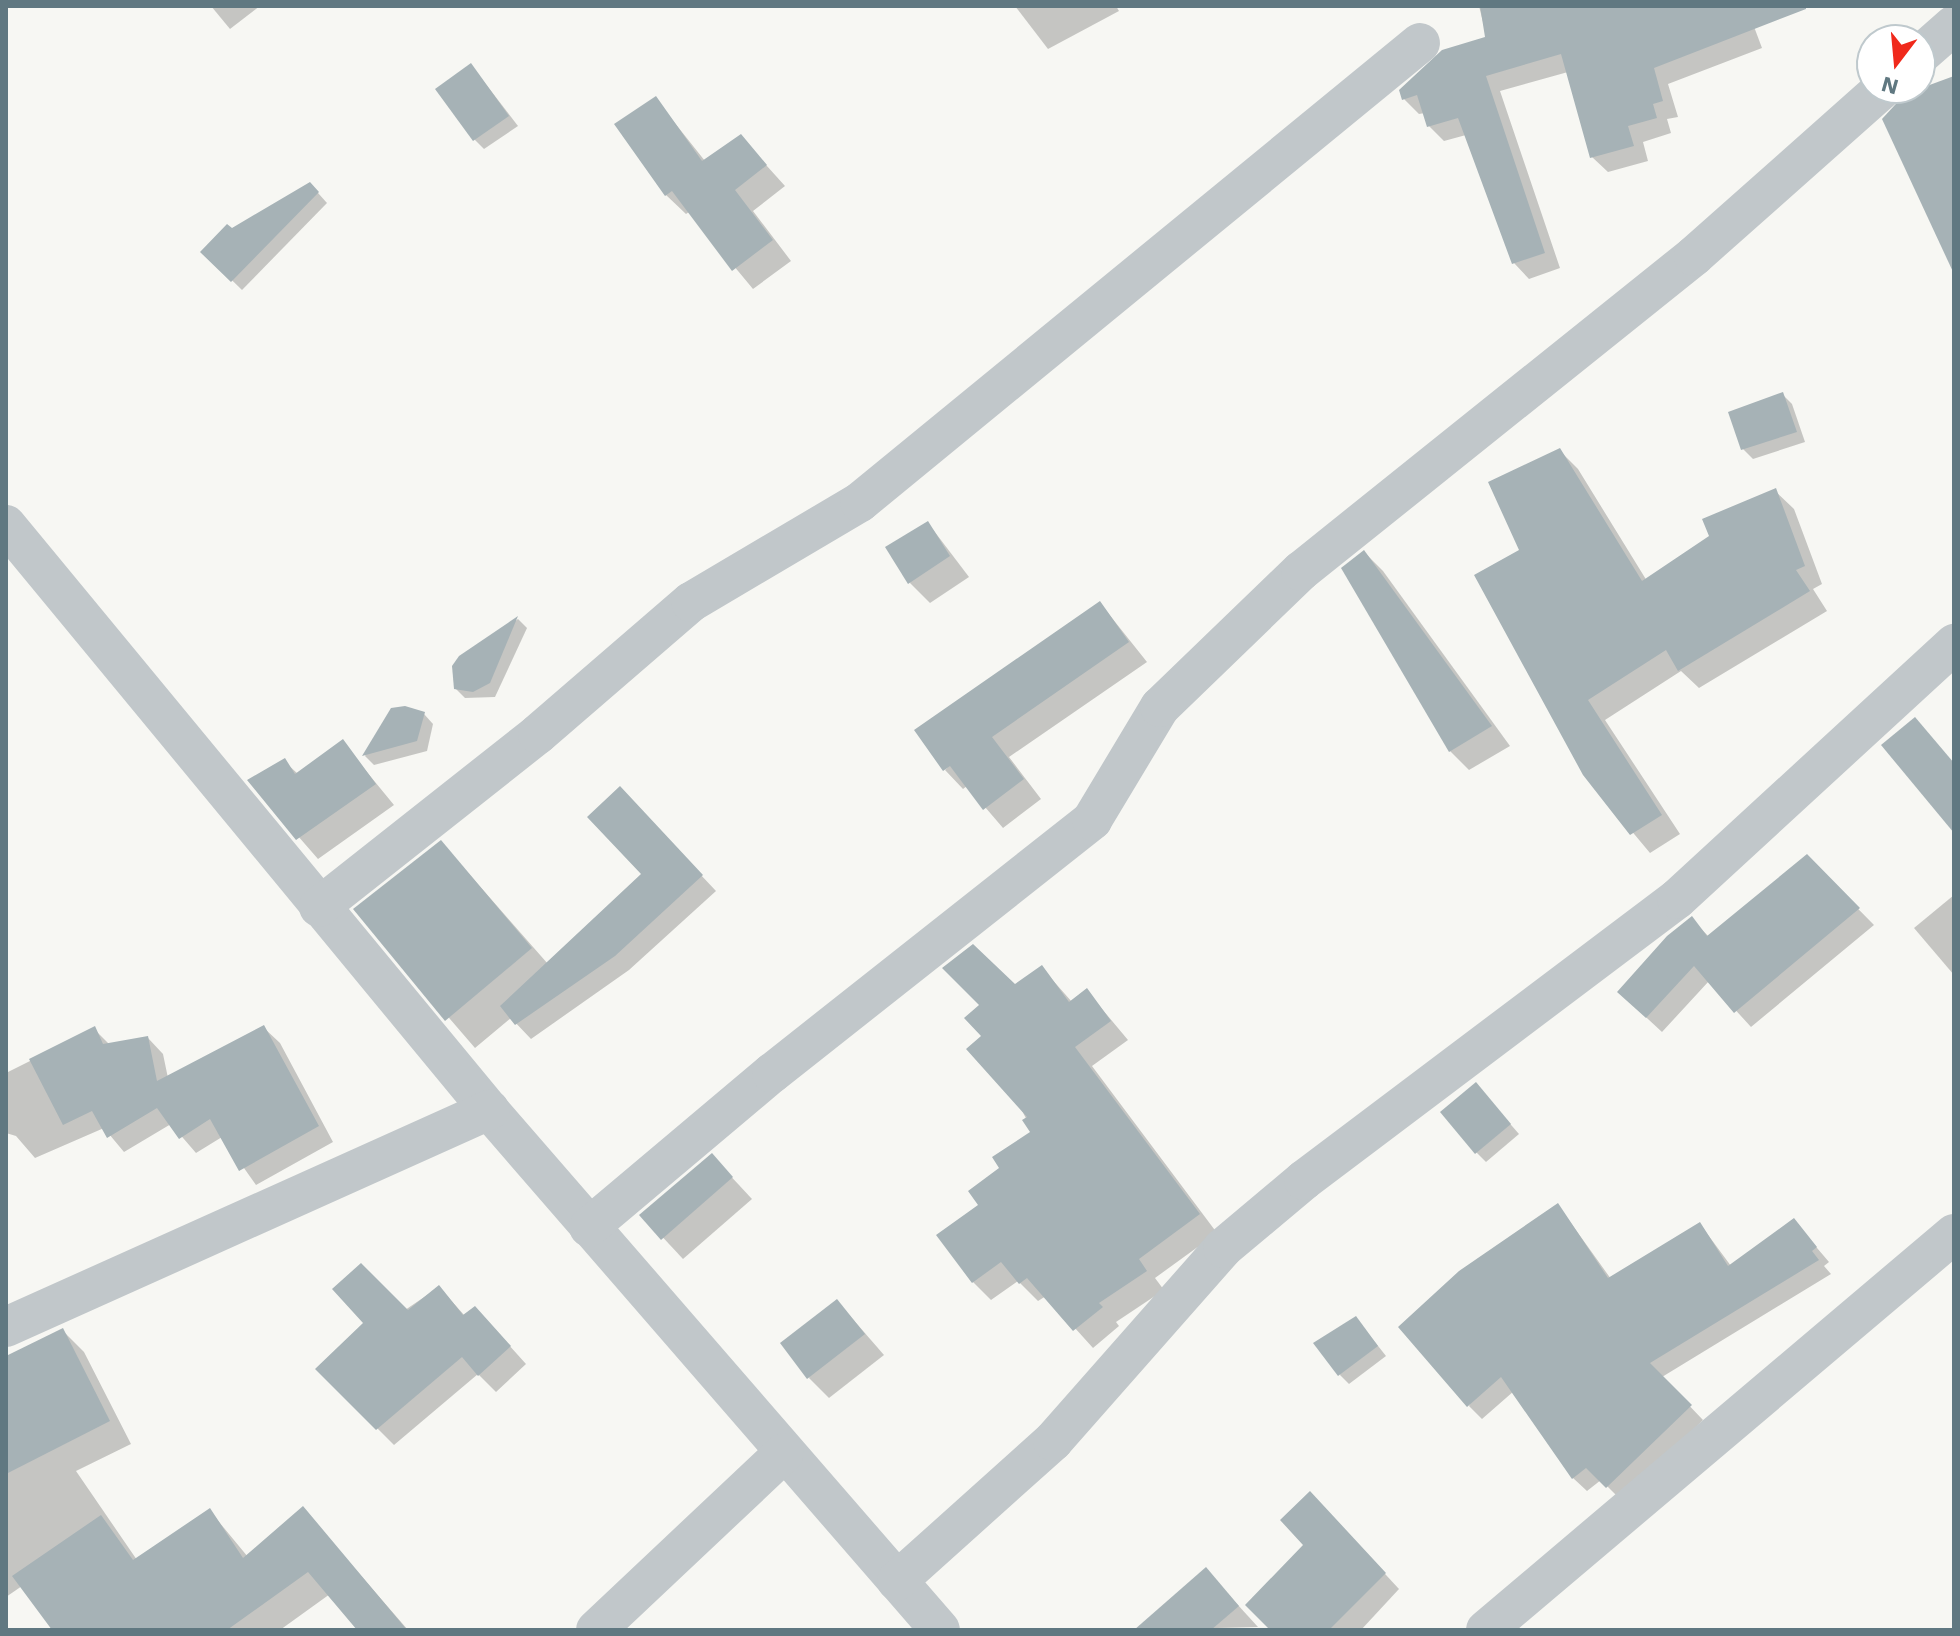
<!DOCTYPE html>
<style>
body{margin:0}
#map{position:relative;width:1960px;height:1636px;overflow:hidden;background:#f7f7f3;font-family:"Work Sans",sans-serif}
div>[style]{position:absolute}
.shadow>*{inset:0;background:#0003}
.building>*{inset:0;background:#a6b2b6}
.minor>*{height:40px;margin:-20px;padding:0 20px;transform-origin:20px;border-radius:20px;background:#c1c7ca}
span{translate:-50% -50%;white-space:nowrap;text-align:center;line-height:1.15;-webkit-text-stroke:8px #fff;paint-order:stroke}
.frame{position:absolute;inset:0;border:8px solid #607881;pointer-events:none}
.north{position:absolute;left:1856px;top:24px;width:80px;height:80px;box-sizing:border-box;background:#fff;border:2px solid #bfc9cd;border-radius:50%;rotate:196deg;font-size:22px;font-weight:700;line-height:32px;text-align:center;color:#607881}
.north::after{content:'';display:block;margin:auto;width:28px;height:36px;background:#f0291b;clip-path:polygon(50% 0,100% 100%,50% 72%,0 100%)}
</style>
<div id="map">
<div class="shadow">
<div style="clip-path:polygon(211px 6px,260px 6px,230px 29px)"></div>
<div style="clip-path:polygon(1015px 6px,1116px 6px,1119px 11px,1048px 49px)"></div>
<div style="clip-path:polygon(1479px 6px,1753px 6px,1747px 8px,1762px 48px,1668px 84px,1678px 117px,1667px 119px,1671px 133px,1643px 142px,1648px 161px,1608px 172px,1592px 157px,1568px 72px,1500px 91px,1560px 268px,1529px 279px,1514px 263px,1466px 135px,1444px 141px,1429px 126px,1425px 113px,1419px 114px,1404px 99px,1487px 38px)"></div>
<div style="clip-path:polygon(471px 65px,518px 126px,484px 149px,475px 140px)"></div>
<div style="clip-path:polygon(655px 98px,705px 161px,741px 137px,785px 186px,753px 211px,791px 261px,753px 289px,689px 212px,686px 214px,666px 195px)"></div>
<div style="clip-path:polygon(310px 184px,327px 203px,242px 290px,203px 252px)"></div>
<div style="clip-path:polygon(1782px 394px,1792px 404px,1805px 442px,1753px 459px,1743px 449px)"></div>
<div style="clip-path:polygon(1559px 450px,1578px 469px,1647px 581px,1775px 491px,1794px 509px,1822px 584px,1813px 589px,1827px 611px,1699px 688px,1681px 671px,1605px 720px,1680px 834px,1650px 853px,1584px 774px,1522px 551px)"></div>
<div style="clip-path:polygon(928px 523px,969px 577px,930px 603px,910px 583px)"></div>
<div style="clip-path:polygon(1364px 552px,1383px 571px,1510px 746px,1469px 770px,1450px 751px)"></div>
<div style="clip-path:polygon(1100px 603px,1147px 662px,1009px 757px,1041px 799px,1003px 828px,967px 786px,963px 789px,945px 770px)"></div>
<div style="clip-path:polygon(518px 619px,527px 628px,495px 697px,465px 698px,455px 688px,454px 667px)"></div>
<div style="clip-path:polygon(392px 710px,424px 714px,433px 724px,427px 751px,374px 765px,365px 756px)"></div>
<div style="clip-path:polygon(348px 749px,394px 805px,318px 859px,250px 781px,284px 761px,298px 774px)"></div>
<div style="clip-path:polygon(634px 804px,716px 891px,629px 970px,531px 1039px,511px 1018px,475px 1048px,356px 910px,441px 842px,548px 964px,644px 874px)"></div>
<div style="clip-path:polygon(1806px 856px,1874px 925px,1751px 1027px,1709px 981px,1662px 1032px,1635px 1007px,1692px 919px,1709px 937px)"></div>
<div style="clip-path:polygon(1954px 895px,1954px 975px,1914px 928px)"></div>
<div style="clip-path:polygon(1042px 968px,1072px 1002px,1087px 991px,1128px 1040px,1092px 1066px,1217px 1233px,1155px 1278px,1164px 1290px,1116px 1322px,1119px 1326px,1093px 1348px,1046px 1296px,1038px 1301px,1018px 1281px,991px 1300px,973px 1282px,981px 1205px,1002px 1169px,1033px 1132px,984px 1037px,1014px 987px)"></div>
<div style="clip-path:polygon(264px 1028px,280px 1043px,333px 1142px,256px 1185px,222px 1137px,196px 1153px,171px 1124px,124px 1152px,104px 1128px,35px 1158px,16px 1136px,6px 1133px,6px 1073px,94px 1029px,110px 1045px,148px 1038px,163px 1054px,168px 1078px)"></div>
<div style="clip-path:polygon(1485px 1095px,1519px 1134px,1486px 1162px,1476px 1152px)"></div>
<div style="clip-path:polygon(712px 1156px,752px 1199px,683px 1259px,642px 1215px)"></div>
<div style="clip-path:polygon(1558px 1205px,1611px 1279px,1700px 1224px,1731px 1266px,1794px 1221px,1829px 1262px,1824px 1266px,1831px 1274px,1662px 1377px,1703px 1420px,1621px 1500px,1601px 1480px,1587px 1491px,1573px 1478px,1514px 1391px,1482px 1419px,1469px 1406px)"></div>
<div style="clip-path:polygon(439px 1287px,465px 1316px,492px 1326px,526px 1364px,496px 1392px,478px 1374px,394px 1445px,318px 1369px)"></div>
<div style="clip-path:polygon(837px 1301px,884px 1355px,829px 1398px,809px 1378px)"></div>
<div style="clip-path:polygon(1356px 1318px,1386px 1356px,1349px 1384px,1340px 1375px)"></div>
<div style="clip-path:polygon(62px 1330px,84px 1352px,131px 1444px,76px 1471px,137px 1560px,210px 1511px,248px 1557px,303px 1509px,408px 1630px,360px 1630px,330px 1594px,280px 1630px,54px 1630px,22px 1586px,6px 1597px,6px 1358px)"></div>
<div style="clip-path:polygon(1324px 1508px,1399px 1589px,1361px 1630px,1272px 1630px)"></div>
<div style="clip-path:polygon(1206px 1570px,1258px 1627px,1137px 1630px)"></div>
</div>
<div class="building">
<div style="clip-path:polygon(1480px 6px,1806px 6px,1806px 9px,1654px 68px,1663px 101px,1653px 104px,1657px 118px,1628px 126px,1634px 146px,1590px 158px,1561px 54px,1486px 76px,1545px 253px,1512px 264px,1458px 118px,1427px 127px,1417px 95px,1402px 100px,1399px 90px,1442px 50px,1485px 37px)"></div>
<div style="clip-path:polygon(471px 63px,509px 116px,473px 141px,435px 89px)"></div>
<div style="clip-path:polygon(1954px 76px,1954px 274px,1882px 119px,1905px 94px)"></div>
<div style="clip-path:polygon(656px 96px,702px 161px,741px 134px,767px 165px,735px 190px,773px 240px,732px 271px,672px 191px,665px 196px,614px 124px)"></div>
<div style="clip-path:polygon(310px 182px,319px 192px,231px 282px,200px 252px,227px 224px,232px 228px)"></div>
<div style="clip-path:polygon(1783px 392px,1797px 432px,1741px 450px,1728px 412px)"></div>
<div style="clip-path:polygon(1560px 448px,1642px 581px,1709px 536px,1702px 519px,1776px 488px,1805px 566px,1796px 570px,1810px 591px,1678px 671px,1666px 650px,1588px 700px,1662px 815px,1630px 835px,1583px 775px,1474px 575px,1519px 550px,1488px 482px)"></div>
<div style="clip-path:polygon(928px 521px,950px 556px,908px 584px,885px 547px)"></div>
<div style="clip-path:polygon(1364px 550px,1492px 726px,1449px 752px,1341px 568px)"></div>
<div style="clip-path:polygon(1100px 601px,1129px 642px,992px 737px,1024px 779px,983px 810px,950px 766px,943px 771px,914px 730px)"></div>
<div style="clip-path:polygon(518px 616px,490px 683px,473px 692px,454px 689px,452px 666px,459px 656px)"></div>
<div style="clip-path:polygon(405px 706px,425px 712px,417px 741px,362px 756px,391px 708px)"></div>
<div style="clip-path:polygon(1915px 717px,1954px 763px,1954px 833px,1881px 745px)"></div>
<div style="clip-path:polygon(343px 739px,376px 784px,296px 840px,247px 780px,285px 758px,295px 774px)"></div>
<div style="clip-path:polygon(620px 786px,703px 875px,615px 956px,515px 1025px,500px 1006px,641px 874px,587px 817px)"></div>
<div style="clip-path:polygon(441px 840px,532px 948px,445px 1021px,353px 909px)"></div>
<div style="clip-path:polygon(1807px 854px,1860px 908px,1734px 1013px,1694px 966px,1646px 1018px,1617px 992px,1667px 936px,1692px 916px,1707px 936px)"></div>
<div style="clip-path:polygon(973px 944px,1015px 984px,1042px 965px,1069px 1002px,1087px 988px,1111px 1021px,1075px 1047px,1200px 1214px,1139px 1259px,1147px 1271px,1099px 1303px,1103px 1307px,1073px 1331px,1027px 1278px,1019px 1284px,1001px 1262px,972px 1283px,936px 1235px,978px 1205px,968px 1191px,999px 1168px,992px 1157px,1030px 1132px,1022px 1120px,1027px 1117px,966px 1049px,981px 1036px,964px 1018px,979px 1005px,942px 968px)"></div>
<div style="clip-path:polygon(264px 1025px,319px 1126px,239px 1171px,210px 1119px,179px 1139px,157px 1108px,107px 1138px,92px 1111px,63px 1125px,29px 1059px,95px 1026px,103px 1044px,148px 1036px,157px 1081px)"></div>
<div style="clip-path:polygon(1476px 1082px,1511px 1124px,1475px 1154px,1440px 1112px)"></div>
<div style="clip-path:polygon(712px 1153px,733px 1177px,661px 1240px,639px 1215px)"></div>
<div style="clip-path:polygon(1558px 1203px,1608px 1278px,1700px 1222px,1728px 1266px,1794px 1218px,1817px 1247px,1812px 1251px,1819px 1260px,1650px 1363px,1692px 1405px,1606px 1488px,1586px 1468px,1572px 1479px,1501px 1377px,1467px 1407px,1398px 1327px,1459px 1271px)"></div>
<div style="clip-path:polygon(361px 1263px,408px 1310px,439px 1285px,463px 1315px,475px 1306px,511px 1346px,478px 1376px,462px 1357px,376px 1430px,315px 1369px,363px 1323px,332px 1289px)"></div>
<div style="clip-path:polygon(837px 1299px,865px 1334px,807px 1379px,780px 1343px)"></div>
<div style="clip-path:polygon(1356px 1316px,1378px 1346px,1338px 1376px,1313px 1343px)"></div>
<div style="clip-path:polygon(63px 1328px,110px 1421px,6px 1474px,6px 1356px)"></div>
<div style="clip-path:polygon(1310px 1491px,1386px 1573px,1329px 1630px,1270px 1630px,1245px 1605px,1303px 1545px,1280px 1520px)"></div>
<div style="clip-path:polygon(303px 1506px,407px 1630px,357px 1630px,308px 1572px,227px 1630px,52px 1630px,12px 1576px,101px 1515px,133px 1560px,210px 1508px,243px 1558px)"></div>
<div style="clip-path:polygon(1206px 1567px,1239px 1606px,1211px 1630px,1134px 1630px)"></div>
</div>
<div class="minor">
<div style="left:1920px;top:55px;width:45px;rotate:-41.4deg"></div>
<div style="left:6px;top:525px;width:759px;rotate:50.46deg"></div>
<div style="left:489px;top:1110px;width:688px;rotate:49.06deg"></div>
<div style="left:319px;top:907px;width:279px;rotate:-38.3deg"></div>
<div style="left:538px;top:734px;width:202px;rotate:-40.8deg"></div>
<div style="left:691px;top:602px;width:196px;rotate:-30.6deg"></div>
<div style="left:860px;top:502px;width:724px;rotate:-39.34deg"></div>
<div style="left:589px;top:1227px;width:239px;rotate:-40.1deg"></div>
<div style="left:772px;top:1073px;width:408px;rotate:-38.3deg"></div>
<div style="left:1092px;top:820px;width:132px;rotate:-59deg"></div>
<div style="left:1160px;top:707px;width:196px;rotate:-44deg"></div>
<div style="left:1301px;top:571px;width:504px;rotate:-38.71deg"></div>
<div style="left:1694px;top:256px;width:253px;rotate:-41.6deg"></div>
<div style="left:6px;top:1327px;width:530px;rotate:-24.19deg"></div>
<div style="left:897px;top:1581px;width:210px;rotate:-41.9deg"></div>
<div style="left:1053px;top:1441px;width:257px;rotate:-48.6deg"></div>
<div style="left:1223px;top:1248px;width:106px;rotate:-40deg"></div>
<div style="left:1304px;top:1180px;width:467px;rotate:-37deg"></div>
<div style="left:1677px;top:899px;width:377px;rotate:-42.6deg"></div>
<div style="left:596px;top:1630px;width:258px;rotate:-43.3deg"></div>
<div style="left:1486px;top:1630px;width:613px;rotate:-40.24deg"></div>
</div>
<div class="frame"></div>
<div class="north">N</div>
</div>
